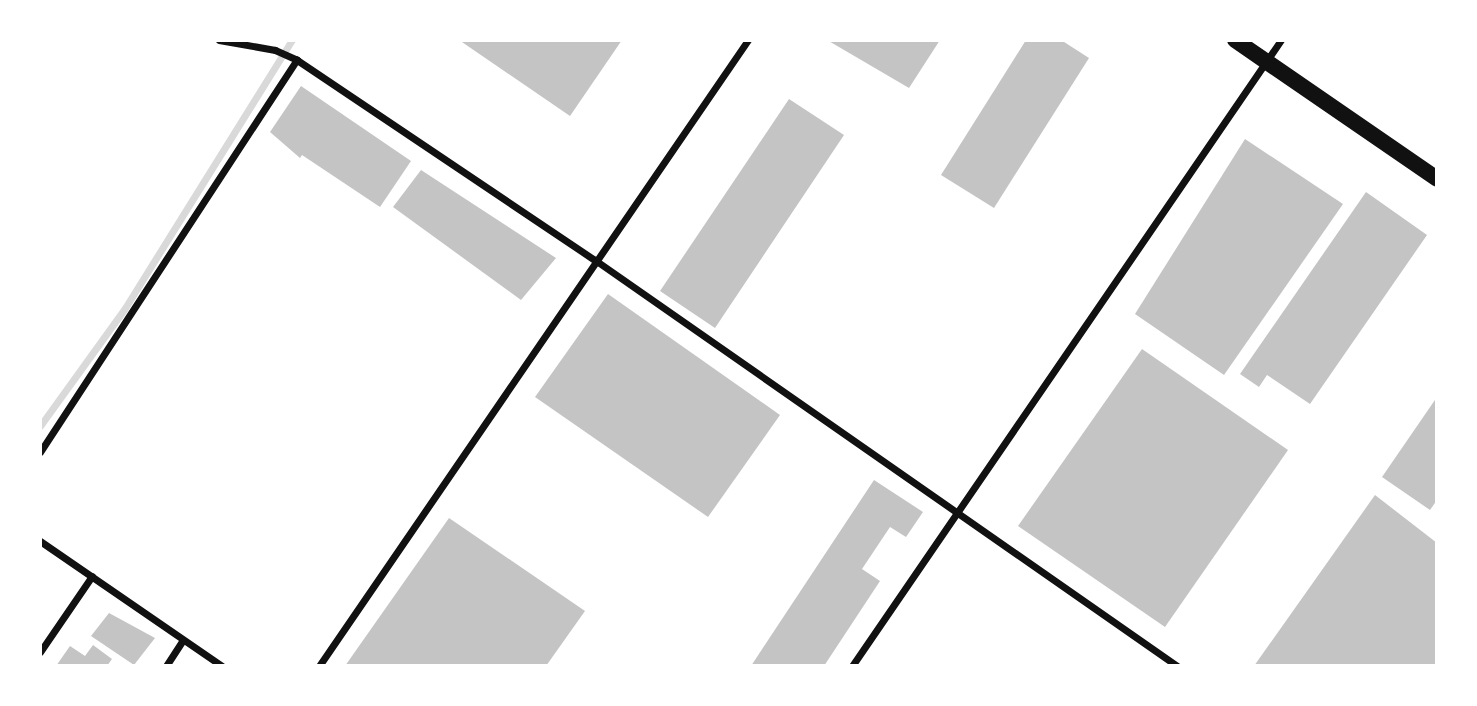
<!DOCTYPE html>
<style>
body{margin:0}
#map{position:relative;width:1477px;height:706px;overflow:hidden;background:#fff;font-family:Figtree,sans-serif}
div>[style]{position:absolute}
.stream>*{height:7px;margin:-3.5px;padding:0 3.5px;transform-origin:3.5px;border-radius:3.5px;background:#d9d9d9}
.building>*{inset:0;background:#c4c4c4}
.minor>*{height:7px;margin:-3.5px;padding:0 3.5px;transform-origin:3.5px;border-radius:3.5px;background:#111}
.primary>*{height:16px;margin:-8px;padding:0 8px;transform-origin:8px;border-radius:8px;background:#111}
span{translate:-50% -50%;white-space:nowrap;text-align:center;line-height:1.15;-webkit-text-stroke:5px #fff;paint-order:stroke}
.frame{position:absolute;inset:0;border:42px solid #fff;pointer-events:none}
</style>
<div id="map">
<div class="stream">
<div style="left:40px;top:426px;width:145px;rotate:-54.2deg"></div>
<div style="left:125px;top:308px;width:316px;rotate:-58.1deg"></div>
</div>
<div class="building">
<div style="clip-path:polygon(459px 40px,622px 40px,570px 116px)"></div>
<div style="clip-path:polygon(827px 40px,940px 40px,909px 88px)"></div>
<div style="clip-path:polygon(1026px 40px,1061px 40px,1089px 58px,994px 208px,941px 175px)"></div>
<div style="clip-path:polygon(301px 86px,411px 161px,380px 207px,302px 155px,300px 158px,270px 132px)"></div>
<div style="clip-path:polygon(789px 99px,844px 135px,715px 328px,660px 291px)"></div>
<div style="clip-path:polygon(1245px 139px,1343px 204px,1224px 375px,1135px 314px)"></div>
<div style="clip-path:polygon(421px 170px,556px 258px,521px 300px,393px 207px)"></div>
<div style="clip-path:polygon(1366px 192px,1427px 235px,1310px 404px,1267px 375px,1259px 387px,1240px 374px)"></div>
<div style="clip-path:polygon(608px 294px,780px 415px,708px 517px,535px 397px)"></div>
<div style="clip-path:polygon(1142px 349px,1288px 450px,1165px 627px,1018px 526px)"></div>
<div style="clip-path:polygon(1437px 397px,1437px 500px,1430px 510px,1382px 477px)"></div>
<div style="clip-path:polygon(874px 480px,923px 512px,906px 537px,890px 527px,862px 569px,880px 581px,824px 666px,751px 666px)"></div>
<div style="clip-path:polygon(1375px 495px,1437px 543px,1437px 666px,1254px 666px)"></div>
<div style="clip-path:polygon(449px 518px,585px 611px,546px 666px,345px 666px)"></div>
<div style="clip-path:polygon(109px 613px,155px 638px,134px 665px,91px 636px)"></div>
<div style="clip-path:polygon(93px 645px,112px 659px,107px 666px,56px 666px,70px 646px,85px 656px)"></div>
</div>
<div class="minor">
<div style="left:219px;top:40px;width:57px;rotate:10.1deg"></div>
<div style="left:275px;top:50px;width:24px;rotate:24deg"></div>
<div style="left:297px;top:60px;width:359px;rotate:33.9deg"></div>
<div style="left:595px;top:260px;width:710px;rotate:34.9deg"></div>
<div style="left:40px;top:452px;width:469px;rotate:-56.8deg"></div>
<div style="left:40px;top:541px;width:221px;rotate:34.5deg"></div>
<div style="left:40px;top:652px;width:92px;rotate:-55.6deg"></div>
<div style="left:166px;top:666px;width:31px;rotate:-57deg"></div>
<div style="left:319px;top:666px;width:759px;rotate:-55.58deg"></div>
<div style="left:852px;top:666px;width:759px;rotate:-55.58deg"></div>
</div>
<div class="primary">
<div style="left:1235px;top:40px;width:245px;rotate:34.5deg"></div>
</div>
<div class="frame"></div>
</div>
